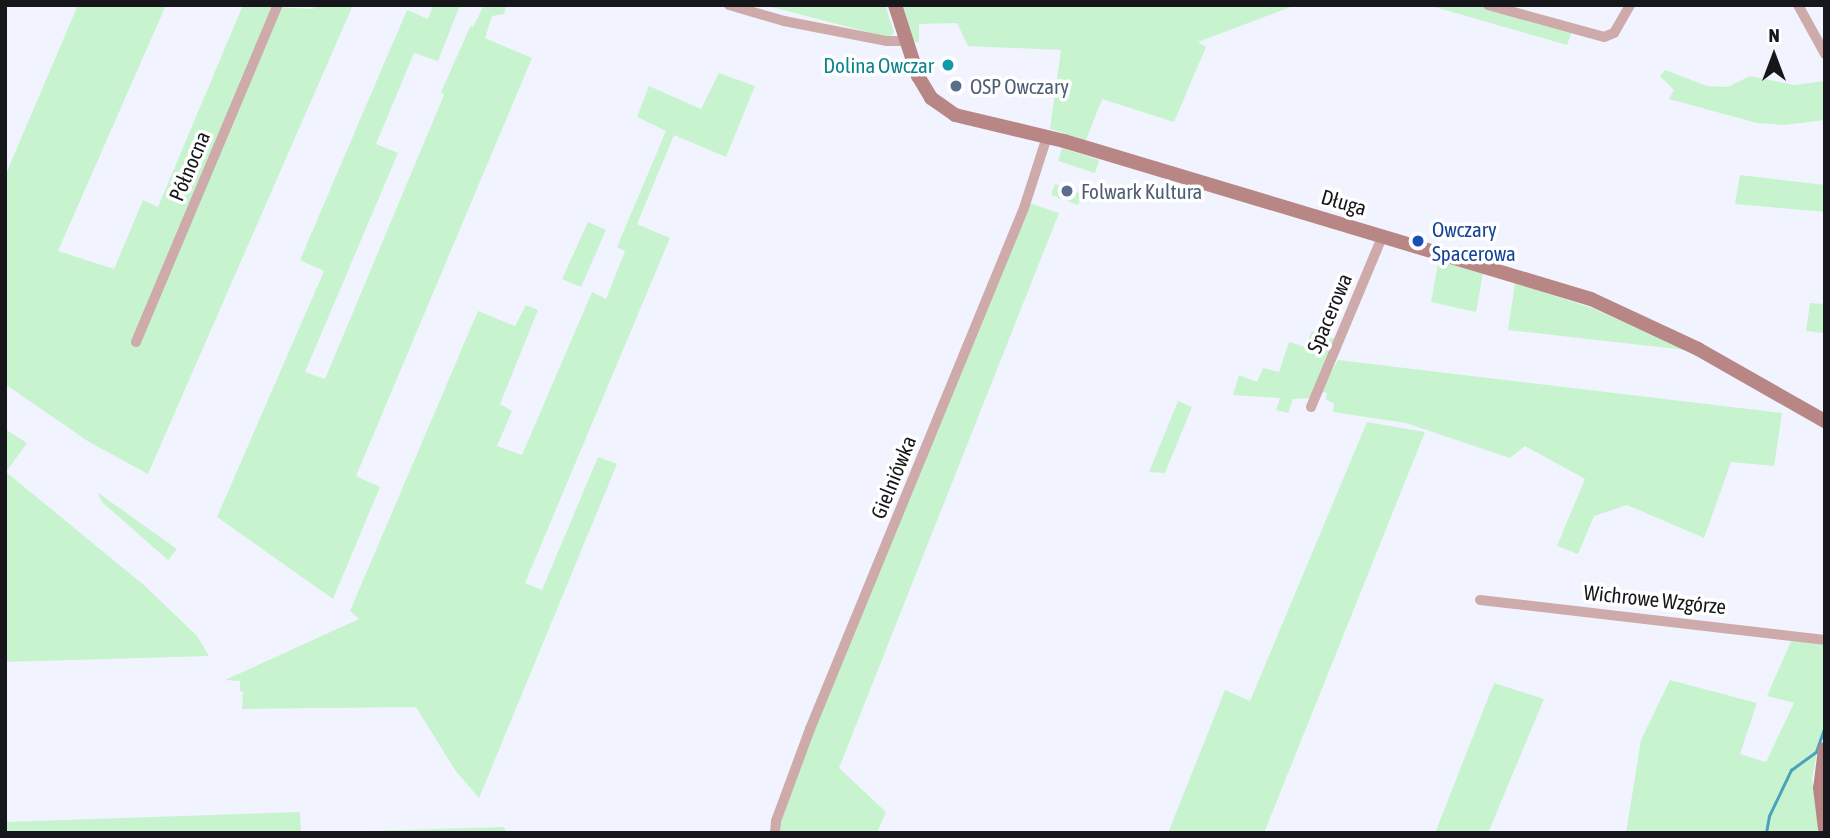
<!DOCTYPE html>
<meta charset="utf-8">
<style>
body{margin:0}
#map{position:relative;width:1830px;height:838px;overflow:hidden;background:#f1f4fe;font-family:"Asap Condensed",sans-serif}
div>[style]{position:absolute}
.green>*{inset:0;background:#c7f4ce}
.stream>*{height:2.5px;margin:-1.25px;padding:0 1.25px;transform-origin:1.25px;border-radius:1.25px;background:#4ca2bd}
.street>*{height:10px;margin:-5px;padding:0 5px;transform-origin:5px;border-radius:5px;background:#ceabaa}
.secondary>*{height:14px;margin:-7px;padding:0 7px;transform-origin:7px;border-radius:7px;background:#b98686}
.dots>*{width:19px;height:19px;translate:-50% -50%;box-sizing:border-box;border:4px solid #fff;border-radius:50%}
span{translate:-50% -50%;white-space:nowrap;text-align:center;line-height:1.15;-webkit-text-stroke:7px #fff;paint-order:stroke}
.culture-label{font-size:21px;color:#0d838f}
.right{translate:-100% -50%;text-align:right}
.service-label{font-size:21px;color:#4e5e75}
.left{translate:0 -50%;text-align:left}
.street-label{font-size:21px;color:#16171a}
.transit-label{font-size:21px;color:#164399}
.frame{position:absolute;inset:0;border:7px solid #16171a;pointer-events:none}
.north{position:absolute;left:1739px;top:21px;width:70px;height:70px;-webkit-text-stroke:5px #fff;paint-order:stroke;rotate:0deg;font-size:19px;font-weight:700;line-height:28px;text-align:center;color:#16171a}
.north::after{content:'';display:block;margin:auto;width:24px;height:32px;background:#16171a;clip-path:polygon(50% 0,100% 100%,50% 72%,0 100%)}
</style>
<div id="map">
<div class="green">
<div style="clip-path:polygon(78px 5px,166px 5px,58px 251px,114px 269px,143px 200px,158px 207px,243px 5px,313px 9px,314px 5px,353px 5px,148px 474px,89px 442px,5px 384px,5px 176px)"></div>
<div style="clip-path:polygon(433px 5px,460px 5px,438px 61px,414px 53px,376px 144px,398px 153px,305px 372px,325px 379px,444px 95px,441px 92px,470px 27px,473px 27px,484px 5px,506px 5px,504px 14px,492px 16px,485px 38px,532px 58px,356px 476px,380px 487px,333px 599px,217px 517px,324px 271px,300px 260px,407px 10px,428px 19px)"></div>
<div style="clip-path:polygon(764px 5px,885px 5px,894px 32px,890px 38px)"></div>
<div style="clip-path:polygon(902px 5px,1296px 5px,1198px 42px,1206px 47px,1174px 122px,1102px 99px,1086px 140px,1050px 129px,1061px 50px,968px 46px,957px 23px,919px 24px,919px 42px,913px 42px)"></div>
<div style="clip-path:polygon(1428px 5px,1488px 5px,1573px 29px,1567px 45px)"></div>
<div style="clip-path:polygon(1665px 70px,1707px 86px,1728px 87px,1750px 76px,1794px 85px,1825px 81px,1825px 120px,1784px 125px,1757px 123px,1669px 99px,1674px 90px,1660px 76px)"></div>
<div style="clip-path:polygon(719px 73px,755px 86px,726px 157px,674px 135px,637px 224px,670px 238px,525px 583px,542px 590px,598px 457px,617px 464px,479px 798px,455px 770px,416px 707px,242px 709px,243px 692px,240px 691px,240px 681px,225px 680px,359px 619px,350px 611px,478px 311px,515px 326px,526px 305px,538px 310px,500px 404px,512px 411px,497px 446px,522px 455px,592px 292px,606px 299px,625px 251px,617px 247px,666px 131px,637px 117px,649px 86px,701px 109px)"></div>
<div style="clip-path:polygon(1062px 148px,1099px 160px,1095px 173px,1058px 161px)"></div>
<div style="clip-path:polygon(1740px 175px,1825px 185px,1825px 212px,1735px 204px)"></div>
<div style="clip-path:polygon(1055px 184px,1082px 194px,1078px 205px,1051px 195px)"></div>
<div style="clip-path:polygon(1029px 203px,1059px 213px,839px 768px,886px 812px,877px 833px,781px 833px,780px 824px,809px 739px)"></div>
<div style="clip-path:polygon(588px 222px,606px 230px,581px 287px,562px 279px)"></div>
<div style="clip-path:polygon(1439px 259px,1483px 273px,1476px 312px,1431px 302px)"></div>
<div style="clip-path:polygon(1515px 283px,1592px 308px,1686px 350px,1508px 330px)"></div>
<div style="clip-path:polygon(1810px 303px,1825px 304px,1825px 333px,1806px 331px)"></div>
<div style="clip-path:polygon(1312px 331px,1336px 339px,1311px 398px,1293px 399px,1288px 413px,1276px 410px,1280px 398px,1233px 395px,1239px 375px,1257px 382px,1263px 368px,1279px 372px,1289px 342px,1305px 347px)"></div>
<div style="clip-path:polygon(1338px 360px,1782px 413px,1774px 466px,1731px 462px,1704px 538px,1627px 505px,1594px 516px,1578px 554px,1557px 546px,1585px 479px,1525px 446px,1510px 458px,1406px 423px,1333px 412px,1334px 403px,1326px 400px,1327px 393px,1320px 391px)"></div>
<div style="clip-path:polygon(1178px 401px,1192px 407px,1165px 473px,1149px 472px)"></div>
<div style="clip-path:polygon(1367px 422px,1425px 432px,1264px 833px,1168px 833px,1225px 690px,1250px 701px)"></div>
<div style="clip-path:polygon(5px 429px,27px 443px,6px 472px,145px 586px,197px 636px,209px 656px,5px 662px)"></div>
<div style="clip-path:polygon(97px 492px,177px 549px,168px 560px,102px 502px)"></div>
<div style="clip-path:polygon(1792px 639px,1825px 645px,1825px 731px,1819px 742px,1812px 779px,1822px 833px,1626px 833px,1641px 740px,1670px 680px,1757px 703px,1740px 754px,1766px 762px,1794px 703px,1767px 696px)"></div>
<div style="clip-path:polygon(1494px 683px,1544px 699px,1488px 833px,1435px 833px)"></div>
<div style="clip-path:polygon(300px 812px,301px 833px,504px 827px,507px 833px,5px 833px,5px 822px)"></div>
</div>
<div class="stream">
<div style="left:1766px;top:833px;width:17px;rotate:-80deg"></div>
<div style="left:1769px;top:816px;width:51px;rotate:-64.4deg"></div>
<div style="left:1791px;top:770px;width:31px;rotate:-36deg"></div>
<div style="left:1816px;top:752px;width:28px;rotate:-71deg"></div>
</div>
<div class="street">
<div style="left:729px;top:5px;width:57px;rotate:16.2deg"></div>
<div style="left:784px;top:21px;width:105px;rotate:11deg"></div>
<div style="left:887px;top:41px;width:17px"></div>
<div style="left:1488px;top:5px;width:120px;rotate:15.4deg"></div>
<div style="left:1604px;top:37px;width:11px;rotate:-22deg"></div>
<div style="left:1614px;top:33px;width:32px;rotate:-60deg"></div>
<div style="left:1798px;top:5px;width:56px;rotate:61.1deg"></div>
<div style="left:136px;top:342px;width:366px;rotate:-67.2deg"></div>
<div style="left:1311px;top:407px;width:186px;rotate:-67.3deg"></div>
<div style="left:1480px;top:600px;width:347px;rotate:6.6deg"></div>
<div style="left:775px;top:833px;width:12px;rotate:-85deg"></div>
<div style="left:776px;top:821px;width:98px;rotate:-69.7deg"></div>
<div style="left:810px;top:729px;width:563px;rotate:-67.67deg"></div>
<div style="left:1024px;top:208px;width:75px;rotate:-72.1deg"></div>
</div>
<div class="secondary">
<div style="left:895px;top:5px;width:75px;rotate:72.1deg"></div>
<div style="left:918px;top:76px;width:26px;rotate:59deg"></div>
<div style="left:931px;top:98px;width:29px;rotate:35deg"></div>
<div style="left:955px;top:115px;width:112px;rotate:13.4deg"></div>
<div style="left:1064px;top:141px;width:550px;rotate:16.69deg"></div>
<div style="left:1591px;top:299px;width:118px;rotate:25deg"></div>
<div style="left:1698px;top:349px;width:146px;rotate:29.6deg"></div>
<div style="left:1825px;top:749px;width:39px;rotate:97deg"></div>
<div style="left:1820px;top:788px;width:41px;rotate:83deg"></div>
</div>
<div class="dots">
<div style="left:948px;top:65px;background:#0f9aa8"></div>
<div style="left:956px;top:86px;background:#5c6f8a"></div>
<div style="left:1067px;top:191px;background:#5c6f8a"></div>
<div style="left:1418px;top:241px;background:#1a4fb4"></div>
</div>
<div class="culture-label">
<span class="right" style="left:934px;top:65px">Dolina Owczar</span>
</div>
<div class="service-label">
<span class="left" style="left:970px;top:86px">OSP Owczary</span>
<span class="left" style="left:1081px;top:191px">Folwark Kultura</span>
</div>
<div class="street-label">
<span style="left:189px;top:166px;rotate:-67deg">Północna</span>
<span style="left:1344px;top:202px;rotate:16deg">Długa</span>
<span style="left:1329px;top:313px;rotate:-67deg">Spacerowa</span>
<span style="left:893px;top:477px;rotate:-68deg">Gielniówka</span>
<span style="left:1655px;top:599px;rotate:6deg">Wichrowe Wzgórze</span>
</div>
<div class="transit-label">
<span class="left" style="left:1432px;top:241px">Owczary<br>Spacerowa</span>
</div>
<div class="frame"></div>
<div class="north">N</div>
</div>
